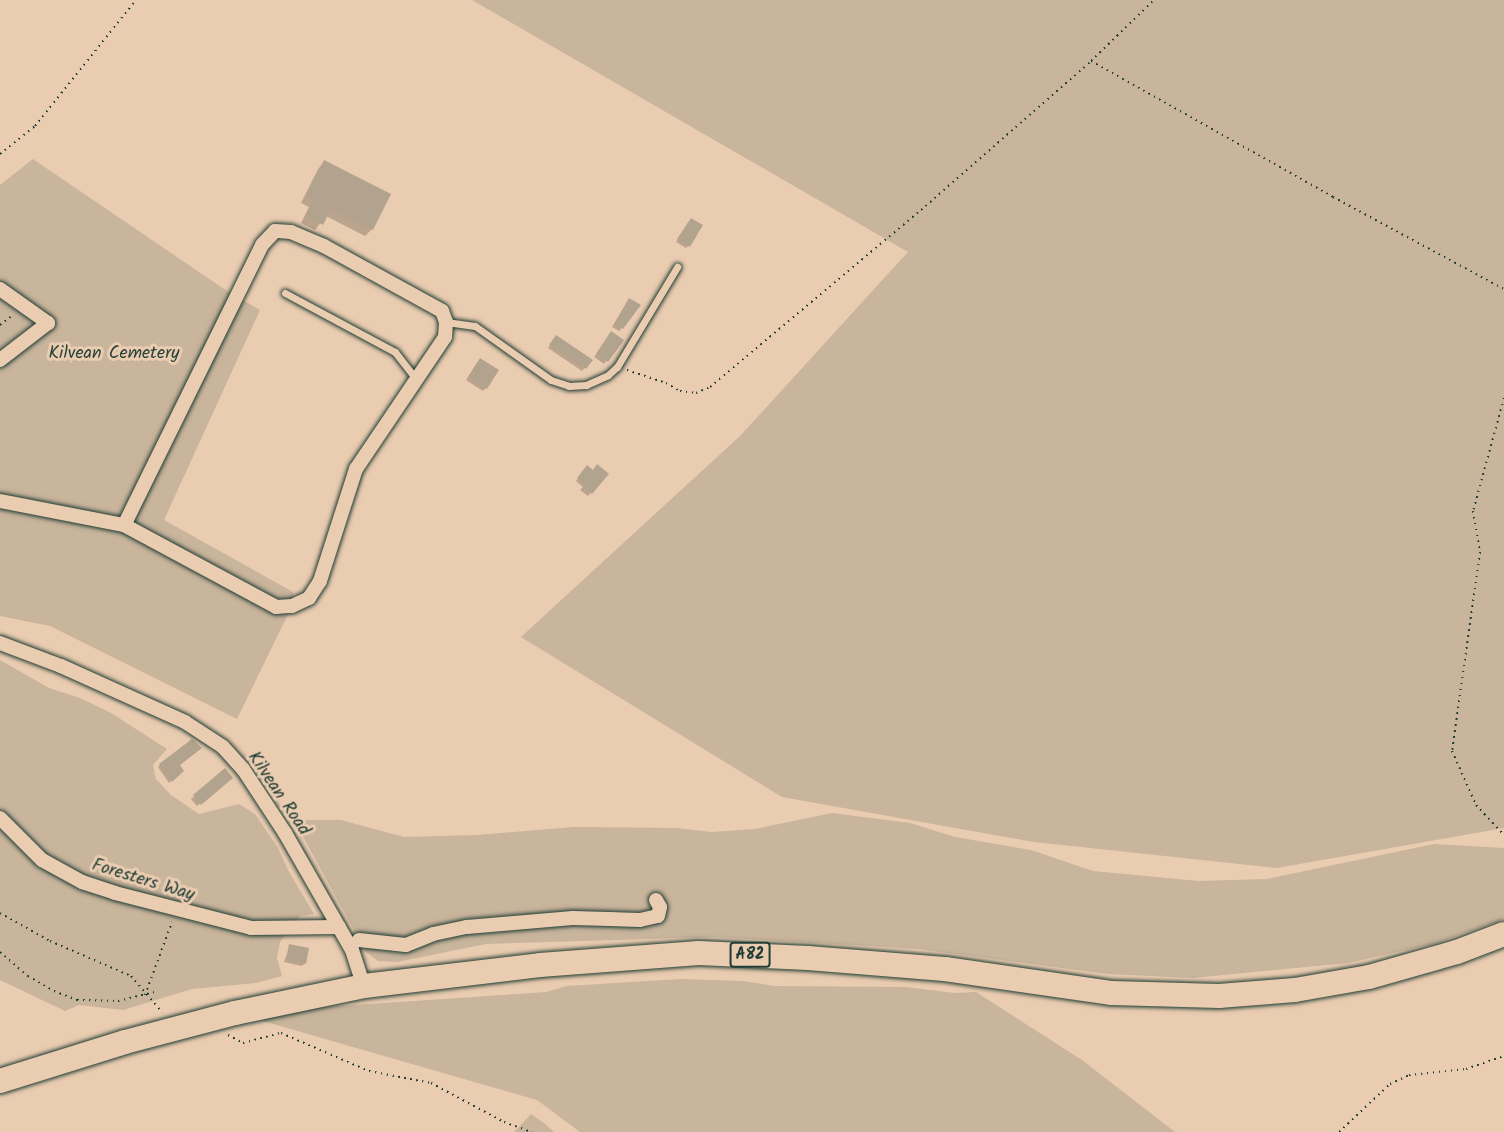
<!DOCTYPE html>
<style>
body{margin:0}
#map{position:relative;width:1504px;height:1132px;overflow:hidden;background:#eaccb1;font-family:Kalam,sans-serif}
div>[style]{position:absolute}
.green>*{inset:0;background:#c9b49c}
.shadow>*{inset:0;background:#0003}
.building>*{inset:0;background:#b2a38e}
.path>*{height:2px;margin-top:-1px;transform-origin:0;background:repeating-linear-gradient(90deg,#1f3d34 0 1.5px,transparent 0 6px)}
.roads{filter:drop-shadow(0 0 2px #1f3d34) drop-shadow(0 0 2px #1f3d34)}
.lane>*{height:7px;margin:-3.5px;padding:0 3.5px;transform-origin:3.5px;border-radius:3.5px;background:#eaccb1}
.street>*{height:14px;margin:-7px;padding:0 7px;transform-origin:7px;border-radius:7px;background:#eaccb1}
.highway>*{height:24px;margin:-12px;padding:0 12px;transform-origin:12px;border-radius:12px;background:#eaccb1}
span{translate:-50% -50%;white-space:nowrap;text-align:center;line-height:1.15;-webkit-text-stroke:6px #eaccb1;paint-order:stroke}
.shield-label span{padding:2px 4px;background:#eaccb1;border:2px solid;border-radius:4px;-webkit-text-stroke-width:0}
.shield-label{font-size:16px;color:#1f3d34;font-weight:700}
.park-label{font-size:18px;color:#284339}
.street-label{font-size:18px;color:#1f3d34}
</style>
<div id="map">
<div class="green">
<div style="clip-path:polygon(472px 0,1504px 0,1504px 828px,1277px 868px,1034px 842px,782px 797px,521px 637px,740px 436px,908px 252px)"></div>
<div style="clip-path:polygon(33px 159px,221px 287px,260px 310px,164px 520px,293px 592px,292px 606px,237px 719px,50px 626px,0 616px,0 185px)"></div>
<div style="clip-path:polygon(0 660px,49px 688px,80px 698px,111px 713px,167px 749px,153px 765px,156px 779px,171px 795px,199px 814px,239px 804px,255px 814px,278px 848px,289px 872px,314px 914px,300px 916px,280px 942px,277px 958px,282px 976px,256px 983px,192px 989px,123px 1010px,79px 1005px,65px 1011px,0 980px)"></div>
<div style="clip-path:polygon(832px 813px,910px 823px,955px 837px,1031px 850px,1093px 871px,1198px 881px,1267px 879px,1434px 844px,1504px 848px,1504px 919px,1433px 944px,1348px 963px,1193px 978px,1108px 974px,918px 949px,714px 937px,486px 944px,397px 962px,378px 961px,366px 952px,294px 820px,341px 820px,404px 837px,477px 835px,574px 827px,676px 828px,712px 832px,755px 829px)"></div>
<div style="clip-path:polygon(681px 979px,743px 981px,775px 986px,905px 987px,955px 993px,976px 992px,1082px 1060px,1175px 1132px,580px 1132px,537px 1100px,235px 1013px,546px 992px,567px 986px)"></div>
<div style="clip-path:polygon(531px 1114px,545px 1124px,554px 1132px,514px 1132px)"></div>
</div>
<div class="shadow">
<div style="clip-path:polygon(324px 162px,372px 229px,365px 236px,326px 216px,315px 230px,301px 223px,309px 207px,301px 203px,318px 169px)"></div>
<div style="clip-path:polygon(688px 223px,688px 246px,686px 248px,676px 242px)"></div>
<div style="clip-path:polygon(627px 303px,622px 328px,619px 331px,612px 327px)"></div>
<div style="clip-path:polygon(609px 336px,621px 340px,604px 364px,594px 357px)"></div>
<div style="clip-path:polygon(554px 340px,591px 360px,582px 371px,548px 348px)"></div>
<div style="clip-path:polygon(477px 363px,486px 388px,483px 391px,466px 380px)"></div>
<div style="clip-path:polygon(585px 470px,607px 474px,588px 496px,580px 490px,583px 487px,576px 481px)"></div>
<div style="clip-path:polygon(160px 765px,178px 765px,182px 771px,169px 783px,158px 767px)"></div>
<div style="clip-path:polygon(225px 770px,228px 781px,197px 806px,191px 799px)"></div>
<div style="clip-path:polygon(290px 946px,305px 963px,302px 966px,284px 962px)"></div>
</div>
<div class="building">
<div style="clip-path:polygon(324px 160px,391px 194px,373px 230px,331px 209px,323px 225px,306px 216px,314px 200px,306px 196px)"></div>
<div style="clip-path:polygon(691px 218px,703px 225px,690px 247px,677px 239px)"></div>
<div style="clip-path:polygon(629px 298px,641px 305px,623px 329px,614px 324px)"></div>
<div style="clip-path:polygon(611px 331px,624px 340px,608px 362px,596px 354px)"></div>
<div style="clip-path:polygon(556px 335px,593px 360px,586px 369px,549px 345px)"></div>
<div style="clip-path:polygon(480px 358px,499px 370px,487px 389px,468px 377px)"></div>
<div style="clip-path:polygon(597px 464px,609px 474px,592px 494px,582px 486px,584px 483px,577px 478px,587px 465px,593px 470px)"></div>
<div style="clip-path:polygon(192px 739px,202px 748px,180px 765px,184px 771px,172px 782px,159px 764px)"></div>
<div style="clip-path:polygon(225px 768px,233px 778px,201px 805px,193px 795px)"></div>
<div style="clip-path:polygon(289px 944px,309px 948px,306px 964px,286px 960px)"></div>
</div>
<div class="path">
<div style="left:1091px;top:61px;width:88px;rotate:-44.1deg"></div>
<div style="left:0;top:154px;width:45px;rotate:-38.7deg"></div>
<div style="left:35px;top:126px;width:161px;rotate:-51.3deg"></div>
<div style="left:0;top:325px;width:18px;rotate:-38deg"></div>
<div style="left:627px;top:370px;width:41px;rotate:18.4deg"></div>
<div style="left:666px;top:383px;width:16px;rotate:30deg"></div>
<div style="left:680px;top:391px;width:16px;rotate:7deg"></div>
<div style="left:696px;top:393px;width:15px;rotate:-23deg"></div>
<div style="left:710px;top:387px;width:275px;rotate:-40deg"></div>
<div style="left:921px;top:210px;width:226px;rotate:-41.2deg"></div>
<div style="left:1091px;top:61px;width:278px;rotate:29.3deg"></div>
<div style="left:1333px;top:197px;width:194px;rotate:28.3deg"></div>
<div style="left:1504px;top:398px;width:117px;rotate:105.3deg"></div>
<div style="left:1473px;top:511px;width:42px;rotate:80.3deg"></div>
<div style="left:1480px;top:552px;width:201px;rotate:98deg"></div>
<div style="left:1452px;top:751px;width:59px;rotate:66deg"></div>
<div style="left:1476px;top:805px;width:41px;rotate:47deg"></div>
<div style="left:0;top:913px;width:57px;rotate:29.2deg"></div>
<div style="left:50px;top:941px;width:88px;rotate:23.4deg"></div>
<div style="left:131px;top:976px;width:48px;rotate:49.3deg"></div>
<div style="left:0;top:952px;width:37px;rotate:41deg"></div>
<div style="left:28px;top:976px;width:30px;rotate:30deg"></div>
<div style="left:54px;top:991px;width:25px;rotate:21deg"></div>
<div style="left:77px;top:1000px;width:41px;rotate:1.4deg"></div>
<div style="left:118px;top:1001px;width:37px;rotate:-14deg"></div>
<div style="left:145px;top:995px;width:78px;rotate:-69.7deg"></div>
<div style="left:228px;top:1035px;width:17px;rotate:28deg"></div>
<div style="left:243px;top:1043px;width:39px;rotate:-15deg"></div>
<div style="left:281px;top:1033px;width:96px;rotate:23.4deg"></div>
<div style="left:369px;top:1071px;width:63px;rotate:11deg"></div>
<div style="left:431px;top:1083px;width:83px;rotate:28.1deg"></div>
<div style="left:504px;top:1122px;width:30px;rotate:20deg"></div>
<div style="left:1339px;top:1132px;width:70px;rotate:-43.3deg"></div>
<div style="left:1390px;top:1084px;width:21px;rotate:-25deg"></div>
<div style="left:1409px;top:1075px;width:57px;rotate:-6deg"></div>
<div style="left:1466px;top:1069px;width:40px;rotate:-18.9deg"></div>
</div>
<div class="roads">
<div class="lane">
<div style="left:285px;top:293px;width:125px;rotate:28.2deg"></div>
<div style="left:395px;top:352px;width:34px;rotate:52deg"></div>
<div style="left:446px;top:322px;width:29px;rotate:8deg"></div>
<div style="left:475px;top:326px;width:93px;rotate:35.4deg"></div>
<div style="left:551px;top:380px;width:19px;rotate:18deg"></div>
<div style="left:569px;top:386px;width:17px;rotate:-3deg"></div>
<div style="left:586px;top:385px;width:24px;rotate:-24deg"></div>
<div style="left:608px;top:375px;width:12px;rotate:-42deg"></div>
<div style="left:617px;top:367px;width:117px;rotate:-59deg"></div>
</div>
<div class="street">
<div style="left:0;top:289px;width:59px;rotate:35.3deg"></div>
<div style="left:48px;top:323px;width:61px;rotate:142.4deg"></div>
<div style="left:0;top:501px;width:126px;rotate:11deg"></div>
<div style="left:124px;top:525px;width:173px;rotate:28.3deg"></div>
<div style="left:276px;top:607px;width:16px;rotate:-4deg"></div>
<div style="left:292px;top:606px;width:19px;rotate:-25deg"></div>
<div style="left:309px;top:598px;width:20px;rotate:-57deg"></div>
<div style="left:320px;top:581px;width:118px;rotate:-72.2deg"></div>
<div style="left:356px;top:469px;width:159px;rotate:-56deg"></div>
<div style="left:445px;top:337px;width:15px;rotate:-86deg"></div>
<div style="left:446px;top:322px;width:12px;rotate:-110deg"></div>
<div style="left:442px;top:311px;width:135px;rotate:-151.2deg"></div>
<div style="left:324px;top:246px;width:36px;rotate:-157deg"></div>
<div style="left:291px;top:232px;width:16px;rotate:-176deg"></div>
<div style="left:275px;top:231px;width:19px;rotate:133deg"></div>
<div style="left:262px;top:245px;width:312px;rotate:116.2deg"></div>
<div style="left:0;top:643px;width:65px;rotate:20.7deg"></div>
<div style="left:61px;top:666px;width:136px;rotate:24.3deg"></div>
<div style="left:185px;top:722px;width:45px;rotate:33.3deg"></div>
<div style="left:223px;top:747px;width:30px;rotate:48deg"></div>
<div style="left:243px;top:769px;width:77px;rotate:56.7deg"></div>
<div style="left:285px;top:833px;width:135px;rotate:60.2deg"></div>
<div style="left:352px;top:950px;width:38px;rotate:72deg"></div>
<div style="left:0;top:818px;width:59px;rotate:45deg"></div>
<div style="left:42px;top:860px;width:46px;rotate:28.8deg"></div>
<div style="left:82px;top:882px;width:35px;rotate:18deg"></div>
<div style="left:115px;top:893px;width:140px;rotate:14.4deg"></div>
<div style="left:251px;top:928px;width:88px;rotate:-0.7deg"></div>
<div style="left:359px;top:940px;width:47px;rotate:6.1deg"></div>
<div style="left:406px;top:945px;width:29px;rotate:-22deg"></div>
<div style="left:433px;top:934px;width:35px;rotate:-12deg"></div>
<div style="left:467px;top:927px;width:106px;rotate:-4.9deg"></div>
<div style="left:573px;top:918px;width:67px;rotate:1.7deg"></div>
<div style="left:640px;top:920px;width:18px;rotate:-13deg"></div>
<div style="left:658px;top:916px;width:9px;rotate:-77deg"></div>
<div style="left:660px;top:907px;width:8px;rotate:-120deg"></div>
</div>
<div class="highway">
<div style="left:0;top:1081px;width:131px;rotate:-17.3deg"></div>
<div style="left:125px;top:1042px;width:114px;rotate:-14.8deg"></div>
<div style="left:235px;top:1013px;width:132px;rotate:-11.8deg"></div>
<div style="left:364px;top:986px;width:177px;rotate:-6.8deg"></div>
<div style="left:540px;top:965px;width:159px;rotate:-4.3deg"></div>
<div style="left:699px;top:953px;width:109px;rotate:2.6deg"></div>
<div style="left:808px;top:958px;width:137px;rotate:4.6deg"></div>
<div style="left:945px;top:969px;width:169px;rotate:8.2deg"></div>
<div style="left:1112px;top:993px;width:107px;rotate:1.6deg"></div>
<div style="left:1219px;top:996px;width:76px;rotate:-4.5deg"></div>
<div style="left:1295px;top:990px;width:75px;rotate:-10deg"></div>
<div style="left:1369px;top:977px;width:91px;rotate:-15.9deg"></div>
<div style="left:1457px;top:952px;width:50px;rotate:-21deg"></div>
</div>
</div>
<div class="shield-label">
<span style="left:750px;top:955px">A82</span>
</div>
<div class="park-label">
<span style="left:114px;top:354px">Kilvean Cemetery</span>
</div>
<div class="street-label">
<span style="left:278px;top:794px;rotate:56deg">Kilvean Road</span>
<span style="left:143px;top:881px;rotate:17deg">Foresters Way</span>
</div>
</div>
